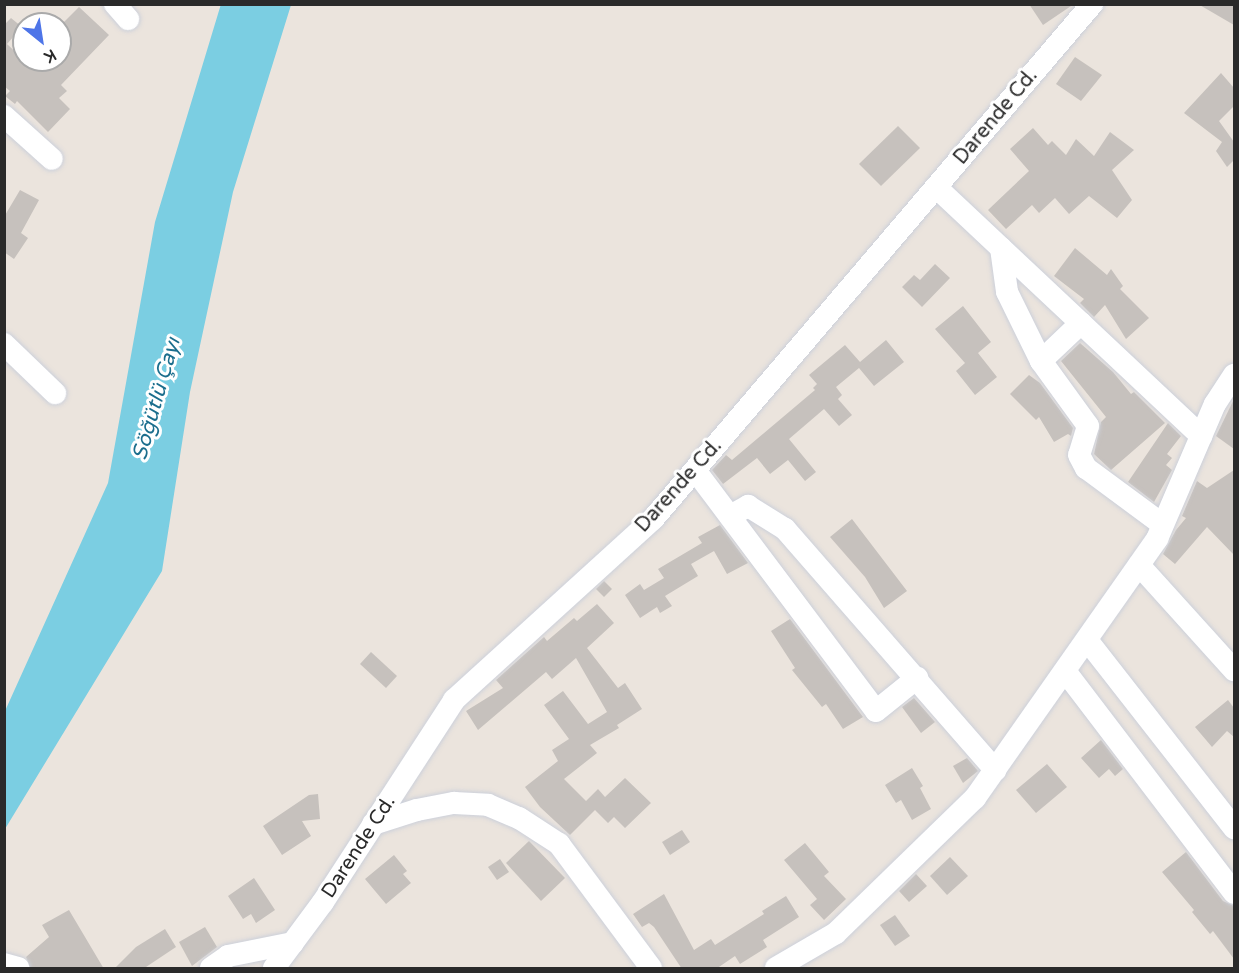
<!DOCTYPE html>
<meta charset="utf-8">
<style>
body{margin:0}
#map{position:relative;width:1239px;height:973px;overflow:hidden;background:#ebe4dd;font-family:"Varela Round",sans-serif}
div>[style]{position:absolute}
.water>*{inset:0;background:#7bcee2}
.building>*{inset:0;background:#c6c1bd}
.roads{filter:drop-shadow(0 0 2px #ccd0da) drop-shadow(0 0 2px #ccd0da)}
.minor>*{height:22px;margin:-11px;padding:0 11px;transform-origin:11px;border-radius:11px;background:#fff}
span{translate:-50% -50%;white-space:nowrap;text-align:center;line-height:1.15;-webkit-text-stroke:6px #fff;paint-order:stroke}
.street-label{font-size:20px;color:#2a2a2a}
.water-label{font-size:21px;color:#1b6e8d;font-style:italic}
.frame{position:absolute;inset:0;border:6px solid #2a2a2a;pointer-events:none}
.north{position:absolute;left:12px;top:12px;width:60px;height:60px;box-sizing:border-box;background:#fff;border:2px solid #aaa;border-radius:50%;rotate:150deg;font-size:16px;font-weight:700;line-height:24px;text-align:center;color:#2a2a2a}
.north::after{content:'';display:block;margin:auto;width:21px;height:27px;background:#4e75e8;clip-path:polygon(50% 0,100% 100%,50% 72%,0 100%)}
</style>
<div id="map">
<div class="water">
<div style="clip-path:polygon(221px 4px,291px 5px,233px 192px,190px 392px,162px 571px,5px 829px,5px 711px,108px 483px,155px 222px)"></div>
</div>
<div class="building">
<div style="clip-path:polygon(1029px 4px,1074px 4px,1043px 25px)"></div>
<div style="clip-path:polygon(1198px 4px,1234px 4px,1234px 25px)"></div>
<div style="clip-path:polygon(79px 7px,109px 35px,61px 85px,67px 91px,59px 98px,70px 109px,48px 132px,17px 101px,15px 104px,5px 96px,10px 91px,4px 86px,4px 25px,11px 18px,22px 27px,7px 44px,24px 60px,60px 60px,60px 26px)"></div>
<div style="clip-path:polygon(1075px 57px,1102px 75px,1081px 101px,1056px 84px)"></div>
<div style="clip-path:polygon(1221px 73px,1234px 88px,1234px 106px,1219px 121px,1234px 142px,1234px 160px,1227px 167px,1216px 151px,1222px 142px,1184px 113px)"></div>
<div style="clip-path:polygon(898px 126px,920px 148px,881px 186px,859px 164px)"></div>
<div style="clip-path:polygon(1033px 128px,1048px 145px,1052px 141px,1066px 155px,1076px 139px,1094px 156px,1110px 132px,1134px 150px,1112px 170px,1132px 200px,1117px 218px,1089px 196px,1069px 214px,1055px 198px,1039px 213px,1032px 205px,1006px 229px,988px 210px,1029px 171px,1010px 149px)"></div>
<div style="clip-path:polygon(20px 190px,39px 200px,21px 233px,28px 238px,14px 259px,4px 252px,4px 217px)"></div>
<div style="clip-path:polygon(1075px 248px,1107px 275px,1111px 269px,1123px 286px,1120px 289px,1149px 318px,1126px 339px,1105px 305px,1094px 317px,1080px 303px,1084px 299px,1054px 276px)"></div>
<div style="clip-path:polygon(935px 264px,950px 278px,922px 307px,902px 287px,914px 275px,920px 280px)"></div>
<div style="clip-path:polygon(963px 306px,991px 342px,978px 353px,997px 377px,975px 395px,956px 371px,965px 363px,935px 329px)"></div>
<div style="clip-path:polygon(886px 340px,904px 362px,874px 386px,859px 368px,836px 387px,842px 395px,838px 399px,852px 415px,839px 426px,824px 409px,789px 439px,816px 472px,805px 481px,788px 460px,770px 474px,757px 458px,723px 484px,712px 470px,726px 455px,732px 460px,815px 390px,813px 388px,817px 384px,809px 375px,845px 345px,860px 362px)"></div>
<div style="clip-path:polygon(1080px 343px,1113px 372px,1131px 394px,1134px 392px,1165px 423px,1111px 470px,1094px 454px,1101px 422px,1106px 417px,1061px 361px)"></div>
<div style="clip-path:polygon(1029px 375px,1040px 383px,1073px 428px,1071px 436px,1068px 434px,1054px 442px,1039px 417px,1036px 420px,1010px 394px)"></div>
<div style="clip-path:polygon(1234px 399px,1234px 449px,1216px 436px)"></div>
<div style="clip-path:polygon(1168px 423px,1181px 436px,1167px 454px,1172px 458px,1166px 465px,1172px 470px,1154px 502px,1128px 482px)"></div>
<div style="clip-path:polygon(1234px 470px,1234px 555px,1207px 527px,1175px 564px,1163px 554px,1176px 530px,1186px 518px,1182px 516px,1197px 481px,1207px 488px)"></div>
<div style="clip-path:polygon(852px 519px,907px 591px,884px 608px,865px 577px,830px 537px)"></div>
<div style="clip-path:polygon(720px 525px,748px 563px,727px 574px,714px 551px,691px 564px,698px 576px,665px 596px,672px 606px,660px 613px,657px 607px,640px 618px,625px 595px,640px 584px,644px 590px,664px 578px,658px 569px,702px 543px,698px 537px)"></div>
<div style="clip-path:polygon(604px 581px,612px 589px,604px 597px,596px 589px)"></div>
<div style="clip-path:polygon(597px 604px,614px 623px,587px 648px,618px 688px,625px 683px,642px 709px,617px 725px,619px 728px,590px 745px,597px 753px,564px 779px,586px 801px,598px 789px,605px 797px,625px 778px,651px 803px,625px 828px,614px 817px,608px 823px,595px 810px,570px 835px,540px 807px,525px 787px,558px 761px,552px 750px,569px 739px,544px 705px,563px 691px,588px 724px,607px 712px,576px 658px,552px 679px,546px 672px,478px 730px,466px 711px,503px 688px,496px 680px,544px 637px,547px 641px,574px 618px,577px 621px)"></div>
<div style="clip-path:polygon(790px 619px,863px 717px,843px 729px,826px 704px,822px 707px,792px 670px,795px 668px,771px 631px)"></div>
<div style="clip-path:polygon(371px 652px,397px 676px,386px 688px,360px 664px)"></div>
<div style="clip-path:polygon(914px 698px,935px 722px,921px 733px,902px 707px)"></div>
<div style="clip-path:polygon(1228px 700px,1234px 708px,1234px 737px,1227px 731px,1212px 747px,1195px 727px)"></div>
<div style="clip-path:polygon(1101px 740px,1123px 769px,1115px 776px,1109px 769px,1099px 778px,1081px 758px)"></div>
<div style="clip-path:polygon(967px 758px,978px 771px,963px 783px,953px 766px)"></div>
<div style="clip-path:polygon(1047px 764px,1067px 787px,1036px 813px,1016px 790px)"></div>
<div style="clip-path:polygon(912px 768px,923px 786px,920px 788px,931px 809px,912px 820px,901px 800px,896px 803px,885px 785px)"></div>
<div style="clip-path:polygon(318px 794px,320px 819px,302px 821px,311px 836px,282px 855px,263px 826px,309px 795px)"></div>
<div style="clip-path:polygon(682px 830px,690px 842px,670px 855px,662px 842px)"></div>
<div style="clip-path:polygon(529px 841px,565px 878px,541px 901px,506px 863px)"></div>
<div style="clip-path:polygon(805px 843px,829px 872px,824px 876px,846px 899px,824px 920px,810px 905px,817px 899px,784px 860px)"></div>
<div style="clip-path:polygon(1186px 852px,1223px 901px,1234px 906px,1234px 959px,1213px 931px,1210px 934px,1192px 912px,1194px 910px,1162px 872px)"></div>
<div style="clip-path:polygon(394px 855px,407px 871px,403px 874px,411px 883px,386px 904px,365px 879px)"></div>
<div style="clip-path:polygon(950px 857px,968px 876px,947px 895px,930px 876px)"></div>
<div style="clip-path:polygon(500px 859px,509px 872px,497px 880px,488px 867px)"></div>
<div style="clip-path:polygon(916px 874px,927px 886px,909px 902px,899px 891px)"></div>
<div style="clip-path:polygon(254px 878px,275px 910px,256px 923px,251px 914px,243px 919px,228px 896px)"></div>
<div style="clip-path:polygon(664px 894px,694px 950px,711px 939px,715px 945px,764px 914px,762px 911px,786px 896px,799px 917px,763px 940px,767px 947px,740px 964px,735px 956px,716px 969px,682px 969px,654px 927px,649px 923px,642px 927px,633px 914px)"></div>
<div style="clip-path:polygon(69px 910px,104px 969px,31px 969px,26px 957px,49px 937px,42px 925px)"></div>
<div style="clip-path:polygon(895px 915px,910px 936px,895px 946px,880px 925px)"></div>
<div style="clip-path:polygon(205px 927px,217px 947px,192px 966px,179px 942px)"></div>
<div style="clip-path:polygon(165px 929px,176px 947px,143px 969px,114px 969px,136px 947px)"></div>
</div>
<div class="roads">
<div class="minor">
<div style="left:115px;top:4px;width:20px;rotate:49deg"></div>
<div style="left:4px;top:116px;width:64px;rotate:41.9deg"></div>
<div style="left:936px;top:187px;width:364px;rotate:43.2deg"></div>
<div style="left:1001px;top:248px;width:44px;rotate:82.2deg"></div>
<div style="left:1007px;top:292px;width:77px;rotate:63.8deg"></div>
<div style="left:1081px;top:323px;width:55px;rotate:136.5deg"></div>
<div style="left:1041px;top:361px;width:80px;rotate:54.1deg"></div>
<div style="left:1088px;top:426px;width:30px;rotate:107deg"></div>
<div style="left:1079px;top:455px;width:15px;rotate:62deg"></div>
<div style="left:1086px;top:468px;width:94px;rotate:36.4deg"></div>
<div style="left:4px;top:344px;width:71px;rotate:43.9deg"></div>
<div style="left:695px;top:470px;width:301px;rotate:53.1deg"></div>
<div style="left:876px;top:711px;width:53px;rotate:-38.8deg"></div>
<div style="left:730px;top:516px;width:21px;rotate:-29deg"></div>
<div style="left:748px;top:506px;width:44px;rotate:31.9deg"></div>
<div style="left:785px;top:529px;width:320px;rotate:48.9deg"></div>
<div style="left:1139px;top:565px;width:142px;rotate:47.9deg"></div>
<div style="left:1087px;top:640px;width:239px;rotate:52deg"></div>
<div style="left:1065px;top:671px;width:279px;rotate:52.7deg"></div>
<div style="left:373px;top:824px;width:46px;rotate:-17.7deg"></div>
<div style="left:417px;top:810px;width:38px;rotate:-11deg"></div>
<div style="left:454px;top:803px;width:34px;rotate:3deg"></div>
<div style="left:488px;top:805px;width:34px;rotate:23deg"></div>
<div style="left:519px;top:818px;width:48px;rotate:33deg"></div>
<div style="left:559px;top:844px;width:154px;rotate:53.4deg"></div>
<div style="left:4px;top:964px;width:15px;rotate:16deg"></div>
<div style="left:211px;top:968px;width:21px;rotate:-35deg"></div>
<div style="left:228px;top:956px;width:66px;rotate:-11.3deg"></div>
<div style="left:274px;top:968px;width:82px;rotate:-53.4deg"></div>
<div style="left:323px;top:902px;width:241px;rotate:-57deg"></div>
<div style="left:454px;top:700px;width:269px;rotate:-42.3deg"></div>
<div style="left:653px;top:519px;width:677px;rotate:-49.55deg"></div>
<div style="left:776px;top:968px;width:69px;rotate:-30.3deg"></div>
<div style="left:836px;top:933px;width:194px;rotate:-44.2deg"></div>
<div style="left:975px;top:798px;width:317px;rotate:-54.9deg"></div>
<div style="left:1157px;top:539px;width:147px;rotate:-66.8deg"></div>
<div style="left:1215px;top:404px;width:35px;rotate:-57deg"></div>
</div>
</div>
<div class="street-label">
<span style="left:996px;top:117px;rotate:-50deg">Darende Cd.</span>
<span style="left:679px;top:486px;rotate:-48deg">Darende Cd.</span>
<span style="left:359px;top:847px;rotate:-57deg">Darende Cd.</span>
</div>
<div class="water-label">
<span style="left:157px;top:399px;rotate:-74deg">Söğütlü Çayı</span>
</div>
<div class="frame"></div>
<div class="north">K</div>
</div>
